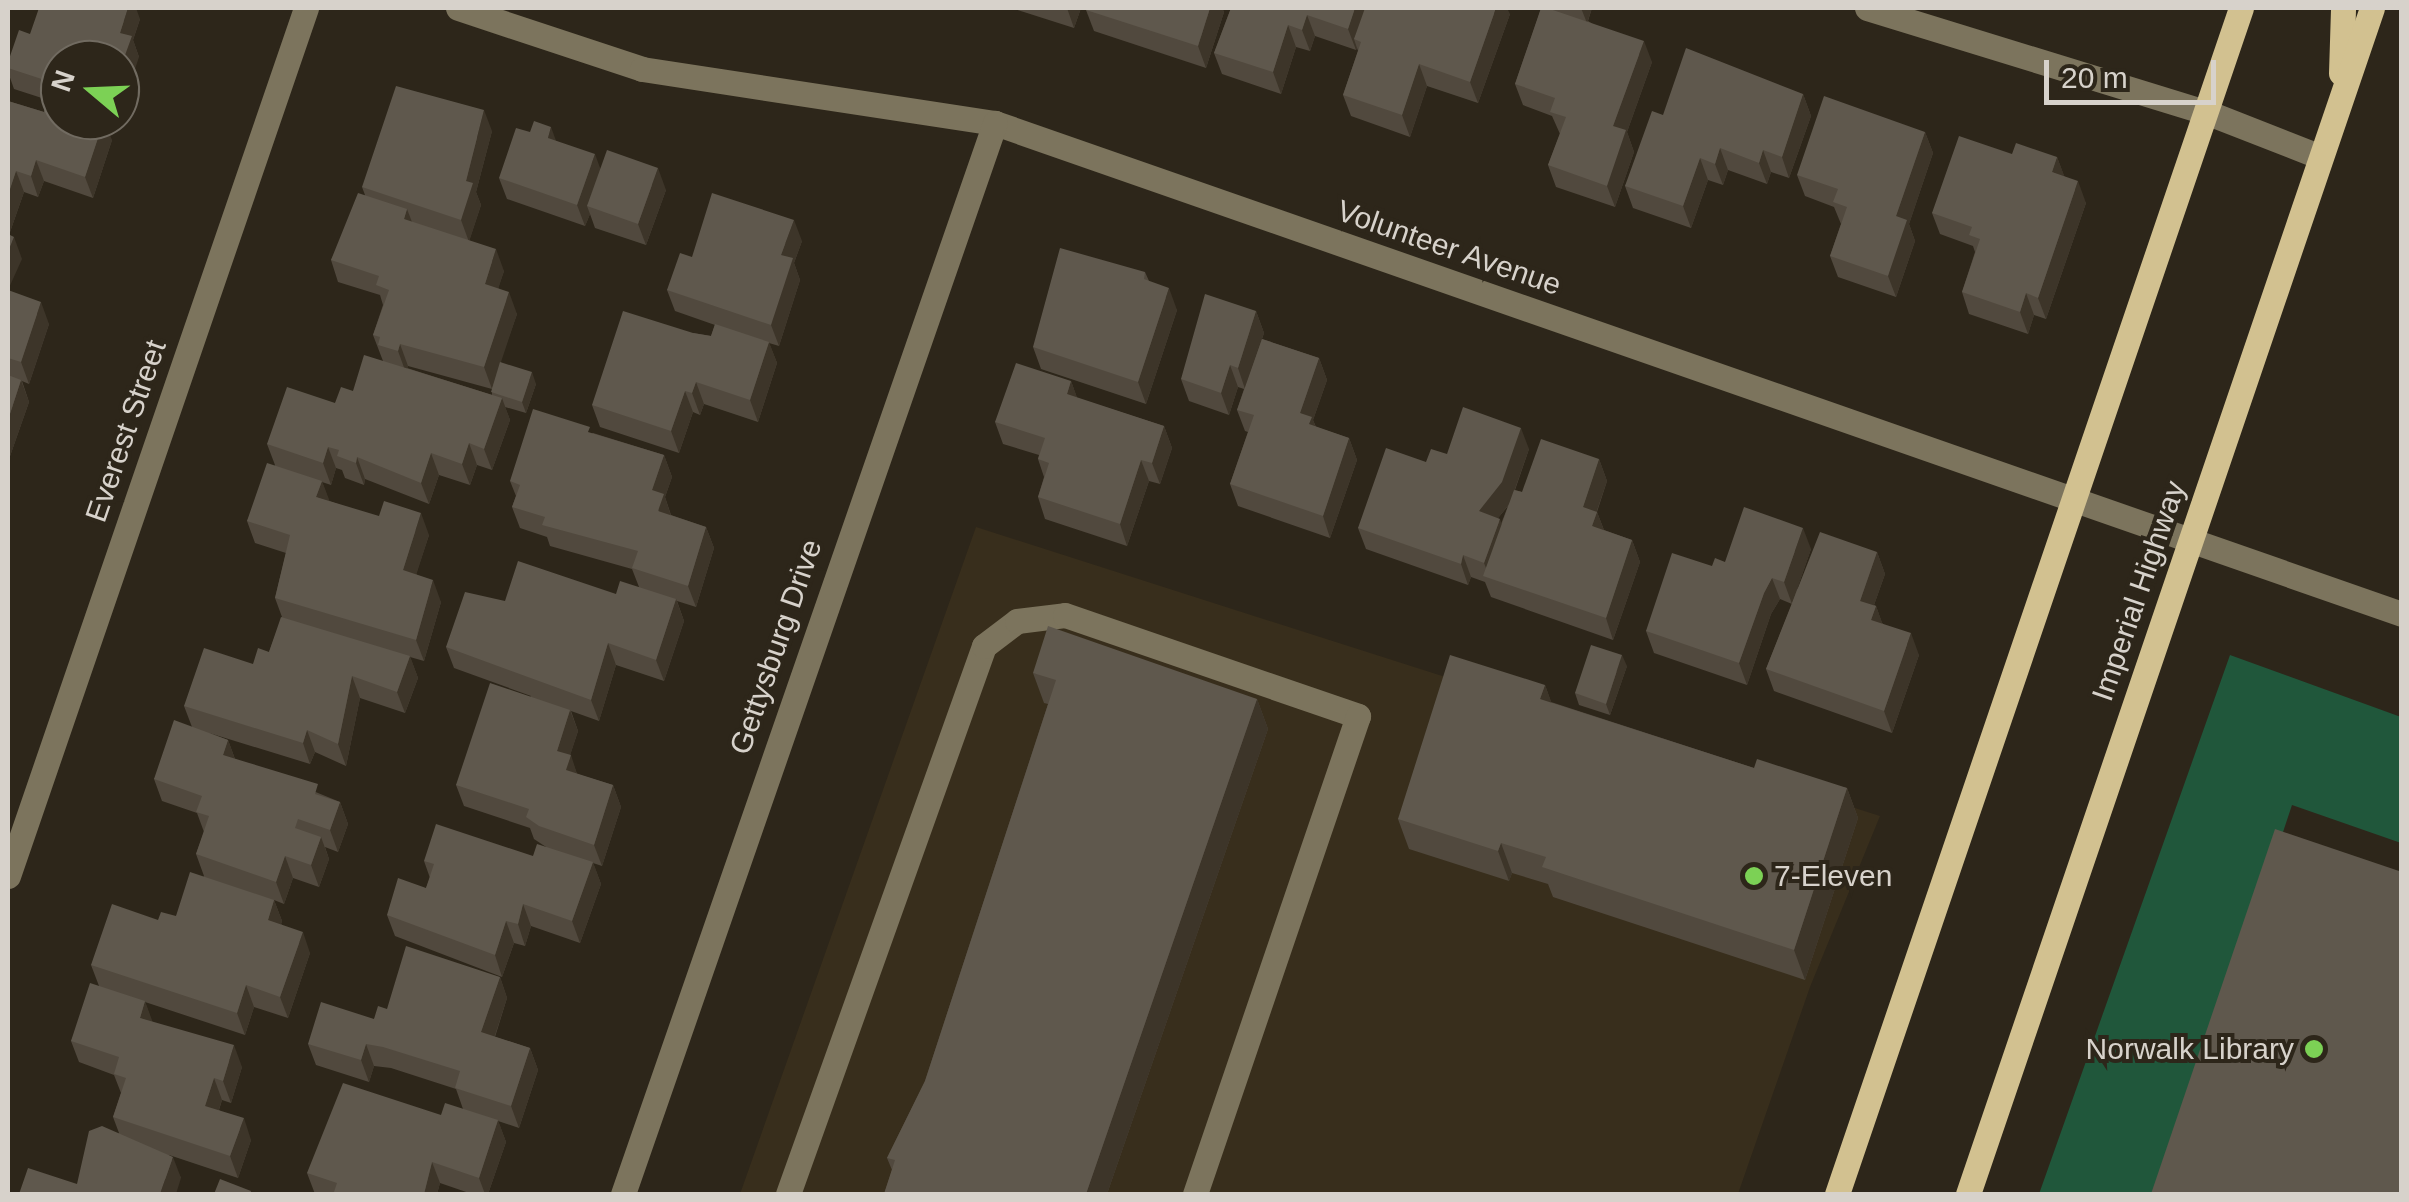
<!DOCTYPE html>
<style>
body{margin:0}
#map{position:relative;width:2409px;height:1202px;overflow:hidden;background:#2d261a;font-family:Helvetica,sans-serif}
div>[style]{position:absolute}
.built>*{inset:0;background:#382e1c}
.green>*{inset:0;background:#20573b}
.minor>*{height:25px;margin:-12.5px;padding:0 12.5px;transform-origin:12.5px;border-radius:12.5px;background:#7c745d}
.major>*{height:25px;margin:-12.5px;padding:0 12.5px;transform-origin:12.5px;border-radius:12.5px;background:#d2c190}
.wall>*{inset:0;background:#51493e}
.shaded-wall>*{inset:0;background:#3d3529}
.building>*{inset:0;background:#5f584d}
.dots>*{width:28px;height:28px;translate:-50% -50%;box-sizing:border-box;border:5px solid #2d261a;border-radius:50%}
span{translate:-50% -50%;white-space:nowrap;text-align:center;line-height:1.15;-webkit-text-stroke:8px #2d261a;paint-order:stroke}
.street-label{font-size:30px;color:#d7d2cb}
.poi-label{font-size:30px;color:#d7d2cb}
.left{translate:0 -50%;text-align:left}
.right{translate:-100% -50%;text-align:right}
.frame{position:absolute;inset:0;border:10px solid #d7d2cb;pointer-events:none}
.north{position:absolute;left:40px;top:40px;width:100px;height:100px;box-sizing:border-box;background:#2d261a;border:2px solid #716b61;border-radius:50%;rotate:289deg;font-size:28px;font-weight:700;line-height:40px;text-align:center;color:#d7d2cb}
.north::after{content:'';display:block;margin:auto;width:35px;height:45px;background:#7cd155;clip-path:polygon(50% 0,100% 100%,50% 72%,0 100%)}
.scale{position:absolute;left:2044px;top:60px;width:172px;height:45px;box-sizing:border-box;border:5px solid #d7d2cb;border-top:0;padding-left:12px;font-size:30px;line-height:35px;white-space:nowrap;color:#d7d2cb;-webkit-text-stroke:8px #2d261a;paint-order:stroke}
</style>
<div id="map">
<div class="built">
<div style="clip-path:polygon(976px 527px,1880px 816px,1810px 987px,1738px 1194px,740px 1194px)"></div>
</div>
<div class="green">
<div style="clip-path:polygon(2230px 655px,2401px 717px,2401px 843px,2292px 805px,2163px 1194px,2039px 1194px)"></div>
</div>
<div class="minor">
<div style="left:458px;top:8px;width:194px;rotate:18.3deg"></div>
<div style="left:642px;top:69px;width:357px;rotate:8.7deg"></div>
<div style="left:995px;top:123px;width:1490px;rotate:19.24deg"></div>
<div style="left:1867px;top:8px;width:355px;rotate:17.1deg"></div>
<div style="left:2206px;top:112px;width:123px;rotate:21.4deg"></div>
<div style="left:8px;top:876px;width:918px;rotate:-71.05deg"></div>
<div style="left:623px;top:1194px;width:1134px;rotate:-70.85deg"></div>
<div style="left:788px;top:1194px;width:582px;rotate:-70.32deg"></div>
<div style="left:984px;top:646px;width:41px;rotate:-37.1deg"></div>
<div style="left:1017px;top:621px;width:48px;rotate:-7.1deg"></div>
<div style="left:1065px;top:615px;width:310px;rotate:19deg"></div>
<div style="left:1358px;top:716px;width:505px;rotate:108.83deg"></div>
</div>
<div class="major">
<div style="left:2341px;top:73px;width:65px;rotate:-88.2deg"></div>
<div style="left:1837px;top:1194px;width:1253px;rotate:-71.19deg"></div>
<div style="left:1968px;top:1194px;width:1253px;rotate:-71.19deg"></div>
</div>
<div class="wall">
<div style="clip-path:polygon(1011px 8px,1081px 8px,1074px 28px)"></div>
<div style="clip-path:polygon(1087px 8px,1222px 8px,1224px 12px,1206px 68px,1094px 31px,1086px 10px)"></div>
<div style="clip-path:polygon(1231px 8px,1510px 14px,1478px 103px,1427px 86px,1410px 137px,1351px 116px,1343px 95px,1358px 51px,1357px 48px,1356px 50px,1315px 36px,1310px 51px,1296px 47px,1281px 94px,1222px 74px,1214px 53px)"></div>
<div style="clip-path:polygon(1538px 8px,1592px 8px,1588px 21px,1652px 62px,1627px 132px,1634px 152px,1615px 207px,1556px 187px,1548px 165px,1560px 134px,1552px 116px,1523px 105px,1515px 84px,1541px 9px)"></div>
<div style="clip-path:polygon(140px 19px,133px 40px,139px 57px,120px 60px,60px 60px,60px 120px,112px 140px,93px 198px,44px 181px,38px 197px,24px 192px,10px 232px,8px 231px,8px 101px,44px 112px,48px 100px,14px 89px,8px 72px,8px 62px,30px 34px)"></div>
<div style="clip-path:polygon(1803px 94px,1811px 116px,1789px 178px,1771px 172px,1767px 184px,1728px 170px,1723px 185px,1708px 180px,1691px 228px,1633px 208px,1625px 186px,1663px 115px)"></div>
<div style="clip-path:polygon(evenodd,492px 131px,476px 192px,481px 205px,469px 241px,504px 271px,498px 288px,517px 314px,500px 362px,536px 384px,526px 413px,505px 407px,510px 420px,492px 470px,477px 465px,470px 485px,439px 475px,429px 504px,365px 479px,364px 485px,345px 478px,342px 470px,336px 468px,331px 485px,322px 482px,329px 501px,429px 535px,416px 574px,441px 602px,424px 661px,410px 657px,418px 678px,405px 713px,360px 698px,346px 766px,315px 752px,310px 764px,209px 733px,228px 740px,235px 759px,340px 802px,348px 824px,338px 852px,325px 847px,329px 859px,319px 887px,293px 878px,284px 904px,274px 900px,282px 921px,281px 924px,310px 953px,288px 1018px,254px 1007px,245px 1035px,145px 1002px,152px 1022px,242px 1067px,231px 1103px,222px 1100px,219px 1110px,251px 1140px,238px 1178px,169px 1155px,181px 1178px,77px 1184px,119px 1133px,113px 1117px,121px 1093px,114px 1075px,79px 1062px,71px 1041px,99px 986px,91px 965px,158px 920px,176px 916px,204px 876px,196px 854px,204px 832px,197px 813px,162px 801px,154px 779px,192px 727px,184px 706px,253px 664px,269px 652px,282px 617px,275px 598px,286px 553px,255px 543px,247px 521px,275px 465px,267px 444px,335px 403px,353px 391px,383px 361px,373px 335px,383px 305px,380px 295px,338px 282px,331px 260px,365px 195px,362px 187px,492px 131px,408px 366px,492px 389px,492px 395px,407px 368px,408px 366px)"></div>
<div style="clip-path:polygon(1925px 132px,1933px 153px,1909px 224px,1915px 241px,1896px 297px,1838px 277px,1830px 256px,1841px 224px,1834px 207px,1805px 196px,1797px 175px)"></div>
<div style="clip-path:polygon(556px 141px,600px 169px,666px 190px,646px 245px,595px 228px,590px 214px,585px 226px,507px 199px,499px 178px)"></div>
<div style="clip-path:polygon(2012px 154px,2057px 157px,2064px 176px,2086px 203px,2046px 319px,2034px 315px,2028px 334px,1969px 314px,1962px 292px,1975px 252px,1973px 246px,1940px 234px,1932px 213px)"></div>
<div style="clip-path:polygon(802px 241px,794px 263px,800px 280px,779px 346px,769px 343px,777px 363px,758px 422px,704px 404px,700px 415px,693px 412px,679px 453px,600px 427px,592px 405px,693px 333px,711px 336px,715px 325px,675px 311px,667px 290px,692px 257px)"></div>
<div style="clip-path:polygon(1145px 272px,1149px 281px,1177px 310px,1146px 404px,1041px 369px,1033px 347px)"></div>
<div style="clip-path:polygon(8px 290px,49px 324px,29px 384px,22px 381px,29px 402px,9px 459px,8px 458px)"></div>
<div style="clip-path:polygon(1256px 311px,1264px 333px,1262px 339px,1319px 358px,1327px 380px,1313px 420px,1316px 427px,1349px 438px,1357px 460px,1330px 538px,1238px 506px,1230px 484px,1248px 432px,1245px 431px,1237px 410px,1244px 389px,1238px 387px,1229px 415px,1189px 401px,1181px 379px)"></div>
<div style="clip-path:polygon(1071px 381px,1077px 398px,1164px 426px,1172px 448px,1160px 484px,1149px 481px,1127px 546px,1045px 519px,1038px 497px,1044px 477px,1038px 459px,1039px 455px,1003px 444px,995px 422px)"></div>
<div style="clip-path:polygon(593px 433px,664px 455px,672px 477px,665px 497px,671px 515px,706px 527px,714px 548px,696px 607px,677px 601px,684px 621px,664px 681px,616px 665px,599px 721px,571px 711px,578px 731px,570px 755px,577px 774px,613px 785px,621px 807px,602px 866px,593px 863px,601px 884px,580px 943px,531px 926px,525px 946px,514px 943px,502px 977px,395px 936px,387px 915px,426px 888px,430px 878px,424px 861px,533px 856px,546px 847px,534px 839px,530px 828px,464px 806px,456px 785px,531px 696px,454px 668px,446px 647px,505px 601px,616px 594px,639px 587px,632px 569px,550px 546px,547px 537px,520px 528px,512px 507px,516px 496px,510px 481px)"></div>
<div style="clip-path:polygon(evenodd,1529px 449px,1515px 490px,1522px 492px,1599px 459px,1607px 481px,1597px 512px,1604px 530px,1632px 540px,1640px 562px,1613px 640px,1491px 597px,1485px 582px,1471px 577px,1468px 585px,1366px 549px,1358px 528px,1426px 462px,1447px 454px,1529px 449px,1508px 506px,1501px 524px,1498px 518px,1508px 506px)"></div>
<div style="clip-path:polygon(1811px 549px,1797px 589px,1877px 552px,1885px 574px,1874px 605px,1876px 606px,1882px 623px,1919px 655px,1892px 733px,1774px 691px,1766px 669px,1792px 604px,1780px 599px,1771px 614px,1747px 685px,1654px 653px,1646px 631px,1712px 566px,1725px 562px)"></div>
<div style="clip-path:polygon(1627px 666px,1610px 715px,1579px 705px,1575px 693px)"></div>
<div style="clip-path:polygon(1033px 673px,1257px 699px,1268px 729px,1107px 1194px,884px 1194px,892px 1170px,887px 1158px,925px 1081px,1048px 704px,1044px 703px)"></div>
<div style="clip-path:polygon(1545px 685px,1551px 702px,1754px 768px,1847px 788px,1858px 818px,1805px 980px,1553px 897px,1548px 884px,1512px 873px,1509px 881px,1409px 849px,1398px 819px)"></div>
<div style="clip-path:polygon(500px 977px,507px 998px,495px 1037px,530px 1048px,538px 1070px,519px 1128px,498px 1121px,506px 1142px,488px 1194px,472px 1194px,440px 1183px,437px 1194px,315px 1194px,307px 1173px,441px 1115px,463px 1109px,456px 1089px,391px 1068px,374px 1066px,369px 1082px,316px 1065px,308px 1044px,374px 1019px,387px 1009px)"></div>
</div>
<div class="shaded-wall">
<div style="clip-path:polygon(128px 8px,136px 8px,140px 19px,133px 40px,139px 57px,120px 114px,120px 33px)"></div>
<div style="clip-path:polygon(1067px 8px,1081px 8px,1074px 28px)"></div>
<div style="clip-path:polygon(1210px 8px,1222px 8px,1224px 12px,1206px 68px,1198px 46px)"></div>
<div style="clip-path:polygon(1355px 8px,1370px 8px,1354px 39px,1357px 48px,1356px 50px,1348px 29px)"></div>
<div style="clip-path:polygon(1496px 8px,1507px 8px,1510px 14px,1478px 103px,1470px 82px)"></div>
<div style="clip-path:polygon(1581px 8px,1592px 8px,1587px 23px)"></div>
<div style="clip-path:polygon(1307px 15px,1315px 36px,1310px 51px,1302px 30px)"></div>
<div style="clip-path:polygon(1288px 25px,1296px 47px,1281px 94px,1273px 72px)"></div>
<div style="clip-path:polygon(1644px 41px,1652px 62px,1627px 132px,1634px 152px,1615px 207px,1607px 186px,1613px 126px)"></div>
<div style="clip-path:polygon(1419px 64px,1427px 86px,1410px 137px,1402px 115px)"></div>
<div style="clip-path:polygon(1803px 94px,1811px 116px,1789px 178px,1782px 157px)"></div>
<div style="clip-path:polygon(484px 110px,492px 131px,476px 192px,481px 205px,469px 242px,461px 220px,466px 181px)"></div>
<div style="clip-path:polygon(104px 120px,112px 140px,93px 198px,85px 177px)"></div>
<div style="clip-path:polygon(551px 127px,559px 149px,548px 138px)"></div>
<div style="clip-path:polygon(1925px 132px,1933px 153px,1909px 224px,1915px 241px,1896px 297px,1888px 276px,1896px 216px)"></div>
<div style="clip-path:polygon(1720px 148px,1728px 170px,1723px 185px,1715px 164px)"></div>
<div style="clip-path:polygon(1763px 150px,1771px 172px,1767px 184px,1759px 163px)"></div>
<div style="clip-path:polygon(595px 154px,603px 176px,587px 206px,590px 214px,585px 226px,577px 205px)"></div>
<div style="clip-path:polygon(2057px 157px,2065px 178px,2052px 172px)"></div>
<div style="clip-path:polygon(1700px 158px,1708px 180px,1691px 228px,1683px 206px)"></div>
<div style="clip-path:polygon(36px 160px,44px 181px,38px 197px,31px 176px)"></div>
<div style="clip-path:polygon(658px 168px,666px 190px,646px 245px,638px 224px)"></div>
<div style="clip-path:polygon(16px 171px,24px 192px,10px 232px,8px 224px,8px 195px)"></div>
<div style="clip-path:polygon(2078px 181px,2086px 203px,2046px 319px,2038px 298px)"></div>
<div style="clip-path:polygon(407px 209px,415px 230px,404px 219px)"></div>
<div style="clip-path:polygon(794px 220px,802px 241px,794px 263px,800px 280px,779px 346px,771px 325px,781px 255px)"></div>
<div style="clip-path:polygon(14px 237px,22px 259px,8px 290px,8px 252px)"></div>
<div style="clip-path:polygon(496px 249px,504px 271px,493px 305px,485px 284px)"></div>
<div style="clip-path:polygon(1169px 288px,1177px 310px,1146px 404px,1138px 382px)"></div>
<div style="clip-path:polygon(509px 292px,517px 314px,492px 389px,484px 367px)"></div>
<div style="clip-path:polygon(2026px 293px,2034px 315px,2028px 334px,2020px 312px)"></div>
<div style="clip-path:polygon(41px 302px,49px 324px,29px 384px,21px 362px)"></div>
<div style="clip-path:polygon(1256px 311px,1264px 333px,1245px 389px,1238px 368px)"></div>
<div style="clip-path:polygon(769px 342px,777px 363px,758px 422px,750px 400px)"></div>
<div style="clip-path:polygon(400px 344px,408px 366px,406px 373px,398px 351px)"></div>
<div style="clip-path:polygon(1319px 358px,1327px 380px,1313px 420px,1320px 439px,1300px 413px)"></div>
<div style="clip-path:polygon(1230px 365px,1238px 387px,1229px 415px,1221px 393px)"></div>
<div style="clip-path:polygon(532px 372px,536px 384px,526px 413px,522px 402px)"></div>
<div style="clip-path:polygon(21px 380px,29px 402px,9px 459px,8px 454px,8px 420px)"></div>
<div style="clip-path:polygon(1071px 381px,1079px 403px,1067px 394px)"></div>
<div style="clip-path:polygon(696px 382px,704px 404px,700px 415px,692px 393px)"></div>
<div style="clip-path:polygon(685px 391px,693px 412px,679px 453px,671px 431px)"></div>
<div style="clip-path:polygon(502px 398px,510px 420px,492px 470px,484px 449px)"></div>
<div style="clip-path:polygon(1164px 426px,1172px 448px,1160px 484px,1152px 463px)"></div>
<div style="clip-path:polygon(1521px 428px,1529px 449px,1510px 503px,1487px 532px,1479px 511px)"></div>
<div style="clip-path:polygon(1349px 438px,1357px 460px,1330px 538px,1323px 516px)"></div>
<div style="clip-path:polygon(469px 443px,477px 465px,470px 485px,462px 464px)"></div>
<div style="clip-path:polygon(328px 447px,336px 468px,331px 485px,323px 463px)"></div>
<div style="clip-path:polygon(431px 453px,439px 475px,429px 504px,421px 483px)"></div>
<div style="clip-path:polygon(664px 455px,672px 477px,665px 497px,671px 516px,666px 533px,652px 490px)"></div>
<div style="clip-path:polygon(357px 457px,365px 479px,364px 485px,356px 463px)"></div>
<div style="clip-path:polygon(1599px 459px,1607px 481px,1591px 528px,1583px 507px)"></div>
<div style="clip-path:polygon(1141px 460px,1149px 481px,1127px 546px,1120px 524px)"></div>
<div style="clip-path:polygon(322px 481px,330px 502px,316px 497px)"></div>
<div style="clip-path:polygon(1597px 512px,1605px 533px,1592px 526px)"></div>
<div style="clip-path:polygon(421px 513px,429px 535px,411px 591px,403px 570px)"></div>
<div style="clip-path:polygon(1500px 519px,1507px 540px,1490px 578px,1484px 563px)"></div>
<div style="clip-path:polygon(706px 527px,714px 548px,696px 607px,688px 586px)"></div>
<div style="clip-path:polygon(1803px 528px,1811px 549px,1792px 604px,1784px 582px)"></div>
<div style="clip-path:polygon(1632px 540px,1640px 562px,1613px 640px,1606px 618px)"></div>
<div style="clip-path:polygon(1877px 552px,1885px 574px,1868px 622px,1860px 601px)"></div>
<div style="clip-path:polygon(1463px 555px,1471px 577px,1468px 585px,1461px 564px)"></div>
<div style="clip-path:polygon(1772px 578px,1780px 599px,1771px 614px,1747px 685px,1739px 663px,1764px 593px)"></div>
<div style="clip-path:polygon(433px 580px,441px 602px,424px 661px,416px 640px)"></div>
<div style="clip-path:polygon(676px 599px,684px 621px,664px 681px,656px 660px)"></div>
<div style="clip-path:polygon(1876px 606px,1884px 628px,1871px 620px)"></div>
<div style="clip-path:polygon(1911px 633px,1919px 655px,1892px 733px,1884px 711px)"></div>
<div style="clip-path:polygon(608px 643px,616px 665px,599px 721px,591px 700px)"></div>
<div style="clip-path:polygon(1622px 655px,1627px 666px,1610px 715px,1606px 704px)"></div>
<div style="clip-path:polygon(410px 656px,418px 678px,405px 713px,397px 692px)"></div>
<div style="clip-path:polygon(352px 676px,360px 698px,346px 766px,338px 744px)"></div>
<div style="clip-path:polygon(1545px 685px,1556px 715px,1540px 699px)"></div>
<div style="clip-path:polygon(1257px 699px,1268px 729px,1107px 1194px,1086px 1194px)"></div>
<div style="clip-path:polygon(570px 710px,578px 731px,566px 768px,571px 755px,578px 777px,574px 791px,557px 751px)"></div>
<div style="clip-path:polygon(307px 730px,315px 752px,310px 764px,303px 743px)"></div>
<div style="clip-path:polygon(228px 740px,236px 762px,223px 755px)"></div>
<div style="clip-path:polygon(613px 785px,621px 807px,602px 866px,594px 845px)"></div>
<div style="clip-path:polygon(1847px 788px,1858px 818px,1805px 980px,1794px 950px)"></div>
<div style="clip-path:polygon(340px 802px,348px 824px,338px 852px,330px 830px)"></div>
<div style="clip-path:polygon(321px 837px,329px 859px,319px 887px,311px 865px)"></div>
<div style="clip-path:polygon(1501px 843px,1512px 873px,1509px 881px,1498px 851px)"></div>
<div style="clip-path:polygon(285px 856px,293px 878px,284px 904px,276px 882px)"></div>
<div style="clip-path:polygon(593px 862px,601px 884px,580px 943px,572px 921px)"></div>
<div style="clip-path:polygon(274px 900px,282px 921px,276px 941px,268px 920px)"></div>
<div style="clip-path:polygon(523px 904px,531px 926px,525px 946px,518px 924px)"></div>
<div style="clip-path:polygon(506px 921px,514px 943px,502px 977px,495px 955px)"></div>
<div style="clip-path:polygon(303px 932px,310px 953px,288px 1018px,280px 997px)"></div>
<div style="clip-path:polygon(500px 977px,507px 998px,489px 1054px,481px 1032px)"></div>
<div style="clip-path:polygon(246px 985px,254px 1007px,245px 1035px,237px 1013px)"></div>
<div style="clip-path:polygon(145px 1001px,153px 1023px,140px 1018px)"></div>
<div style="clip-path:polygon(366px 1044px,374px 1066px,369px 1082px,361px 1060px)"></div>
<div style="clip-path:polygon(234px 1045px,242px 1067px,231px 1103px,223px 1081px)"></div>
<div style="clip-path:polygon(530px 1048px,538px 1070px,519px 1128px,511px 1106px)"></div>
<div style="clip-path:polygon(214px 1078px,222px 1100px,213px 1127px,205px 1106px)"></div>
<div style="clip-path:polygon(244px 1118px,251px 1140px,238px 1178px,230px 1156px)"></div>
<div style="clip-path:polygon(498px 1120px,506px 1142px,488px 1194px,485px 1194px,479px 1178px)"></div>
<div style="clip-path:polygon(173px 1157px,181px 1178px,176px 1194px,160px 1194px)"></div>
<div style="clip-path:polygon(432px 1162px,440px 1183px,437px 1194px,424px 1194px)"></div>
</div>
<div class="building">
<div style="clip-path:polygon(39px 8px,128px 8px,120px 33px,132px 36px,120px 69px,120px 60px,60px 60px,60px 85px,8px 68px,8px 62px,19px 30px,30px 34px)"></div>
<div style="clip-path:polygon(1087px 8px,1210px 8px,1198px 46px,1086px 10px)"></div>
<div style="clip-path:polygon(1231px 8px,1355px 8px,1348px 29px,1307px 15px,1302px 30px,1288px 25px,1273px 72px,1214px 53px)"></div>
<div style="clip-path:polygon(1365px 8px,1496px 8px,1470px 82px,1419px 64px,1402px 115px,1343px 95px,1361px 42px,1354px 39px)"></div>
<div style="clip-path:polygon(1541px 8px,1547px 8px,1644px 41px,1613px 126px,1626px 130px,1607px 186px,1548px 165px,1566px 117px,1550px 112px,1555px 98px,1515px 84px)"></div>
<div style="clip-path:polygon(1686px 48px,1803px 94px,1782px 157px,1763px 150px,1759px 163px,1720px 148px,1715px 164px,1700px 158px,1683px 206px,1625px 186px,1652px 111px,1663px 115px)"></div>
<div style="clip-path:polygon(396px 86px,484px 110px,466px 181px,473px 183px,461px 220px,362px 187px)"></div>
<div style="clip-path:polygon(1824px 96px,1925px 132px,1896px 216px,1907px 220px,1888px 276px,1830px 256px,1847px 207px,1833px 202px,1838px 189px,1797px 175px)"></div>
<div style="clip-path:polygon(49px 100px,60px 104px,60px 120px,104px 120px,85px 177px,36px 160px,31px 176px,16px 171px,8px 195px,8px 101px,44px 112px)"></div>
<div style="clip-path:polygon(534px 121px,551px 127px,548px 138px,595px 154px,577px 205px,499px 178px,516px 128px,530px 132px)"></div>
<div style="clip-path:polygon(1959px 136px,2012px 154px,2016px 143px,2057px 157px,2052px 172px,2078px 181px,2038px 298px,2026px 293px,2020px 312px,1962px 292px,1980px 239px,1969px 235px,1972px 227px,1932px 213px)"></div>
<div style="clip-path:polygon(607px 150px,658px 168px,638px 224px,587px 206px)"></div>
<div style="clip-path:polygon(358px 193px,407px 209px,404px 219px,496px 249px,485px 284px,509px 292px,484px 367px,400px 344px,398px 351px,378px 345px,380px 337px,373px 335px,389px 290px,376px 285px,379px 276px,331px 260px)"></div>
<div style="clip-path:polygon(712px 193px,794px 220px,781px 255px,793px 258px,771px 325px,667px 290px,680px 253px,692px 257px)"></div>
<div style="clip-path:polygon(8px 234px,14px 237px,8px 252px)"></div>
<div style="clip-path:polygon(1060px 248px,1145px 272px,1144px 279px,1169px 288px,1138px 382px,1033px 347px)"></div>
<div style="clip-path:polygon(8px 290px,41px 302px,21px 362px,8px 358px)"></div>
<div style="clip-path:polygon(1205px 294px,1256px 311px,1238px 368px,1230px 365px,1221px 393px,1181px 379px)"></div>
<div style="clip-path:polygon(623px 311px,693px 333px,711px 336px,715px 324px,769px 342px,750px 400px,696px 382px,692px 393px,685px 391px,671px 431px,592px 405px)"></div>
<div style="clip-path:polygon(1262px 339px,1319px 358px,1300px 413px,1312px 417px,1309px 424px,1349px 438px,1323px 516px,1230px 484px,1254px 415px,1237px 410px)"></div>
<div style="clip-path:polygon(364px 355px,502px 398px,484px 449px,469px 443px,462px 464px,431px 453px,421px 483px,357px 457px,356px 463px,337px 456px,339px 450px,328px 447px,323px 463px,267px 444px,287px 387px,335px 403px,341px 387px,353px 391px)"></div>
<div style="clip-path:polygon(500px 362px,532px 372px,522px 402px,491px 392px)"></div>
<div style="clip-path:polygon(1016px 363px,1071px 381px,1067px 394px,1164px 426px,1152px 463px,1141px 460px,1120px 524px,1038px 497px,1049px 463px,1038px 459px,1045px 438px,995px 422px)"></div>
<div style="clip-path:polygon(8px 375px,21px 380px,8px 420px)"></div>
<div style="clip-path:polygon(1463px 407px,1521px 428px,1502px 482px,1479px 511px,1500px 519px,1484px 563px,1463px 555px,1461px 564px,1358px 528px,1386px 448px,1426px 462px,1431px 449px,1447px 454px)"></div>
<div style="clip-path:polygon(533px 409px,590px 427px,588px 432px,664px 455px,652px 490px,664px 494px,658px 511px,706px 527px,688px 586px,632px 568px,638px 551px,542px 525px,545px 517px,512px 507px,520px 485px,510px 481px)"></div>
<div style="clip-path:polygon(1541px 439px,1599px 459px,1583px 507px,1597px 512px,1592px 526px,1632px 540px,1606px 618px,1483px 576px,1514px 490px,1522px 492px)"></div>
<div style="clip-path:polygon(267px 463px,322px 481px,316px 497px,379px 516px,384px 501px,421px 513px,403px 570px,433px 580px,416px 640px,275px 598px,290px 535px,247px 521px)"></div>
<div style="clip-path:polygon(1744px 507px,1803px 528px,1784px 582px,1772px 578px,1764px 593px,1739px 663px,1646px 631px,1672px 553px,1712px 566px,1715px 558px,1725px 562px)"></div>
<div style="clip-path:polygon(1820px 532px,1877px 552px,1860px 601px,1876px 606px,1871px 620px,1911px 633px,1884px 711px,1766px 669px)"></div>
<div style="clip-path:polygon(518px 561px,616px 594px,620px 581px,676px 599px,656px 660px,608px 643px,591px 700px,446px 647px,465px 592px,505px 601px)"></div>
<div style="clip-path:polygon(281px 617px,410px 656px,397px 692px,352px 676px,338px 744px,307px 730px,303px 743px,184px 706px,204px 648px,253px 664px,258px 648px,269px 652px)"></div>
<div style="clip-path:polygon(1048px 626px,1257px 699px,1086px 1194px,884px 1194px,895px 1160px,887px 1158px,925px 1081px,1056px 680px,1033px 673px)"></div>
<div style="clip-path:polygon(1591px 645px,1622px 655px,1606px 704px,1575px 693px)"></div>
<div style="clip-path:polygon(1450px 655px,1545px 685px,1540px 699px,1754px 768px,1757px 759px,1847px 788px,1794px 950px,1542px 867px,1546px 857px,1501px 843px,1498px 851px,1398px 819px)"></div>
<div style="clip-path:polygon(490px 683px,570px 710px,557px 751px,571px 755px,566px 770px,613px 785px,594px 845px,539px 826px,526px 817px,529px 809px,456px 785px)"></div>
<div style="clip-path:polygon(174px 720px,228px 740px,223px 755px,318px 784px,315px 794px,340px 802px,330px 830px,298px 819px,295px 828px,321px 837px,311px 865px,285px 856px,276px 882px,196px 854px,209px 816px,196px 812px,202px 796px,154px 779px)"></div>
<div style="clip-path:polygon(436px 824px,533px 856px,537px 844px,593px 862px,572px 921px,523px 904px,518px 924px,506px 921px,495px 955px,387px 915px,398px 878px,426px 888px,434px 864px,424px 861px)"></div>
<div style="clip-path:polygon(2275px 829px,2402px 872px,2402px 1194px,2151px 1194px)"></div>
<div style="clip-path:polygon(190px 872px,274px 900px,268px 920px,303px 932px,280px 997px,246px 985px,237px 1013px,91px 965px,112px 904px,158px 920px,161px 912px,176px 916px)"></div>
<div style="clip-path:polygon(406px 946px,500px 977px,481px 1032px,530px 1048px,511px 1106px,455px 1088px,460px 1071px,383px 1047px,366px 1044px,361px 1060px,308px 1044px,321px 1002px,374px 1019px,378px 1006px,387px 1009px)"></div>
<div style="clip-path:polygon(90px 983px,145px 1001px,140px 1018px,234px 1045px,223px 1081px,214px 1078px,205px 1106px,244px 1118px,230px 1156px,113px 1117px,126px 1078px,114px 1074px,119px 1057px,71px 1041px)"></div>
<div style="clip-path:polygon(343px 1083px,441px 1115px,445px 1103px,498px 1120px,479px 1178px,432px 1162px,424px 1194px,345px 1194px,334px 1192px,337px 1183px,307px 1173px)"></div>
<div style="clip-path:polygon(102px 1126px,173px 1157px,160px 1194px,19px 1194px,28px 1168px,77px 1184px,89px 1131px)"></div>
<div style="clip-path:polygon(220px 1179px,251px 1191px,250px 1194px,214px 1194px)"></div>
</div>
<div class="dots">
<div style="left:1754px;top:876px;background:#7cd155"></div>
<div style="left:2314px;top:1049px;background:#7cd155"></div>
</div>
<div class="street-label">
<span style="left:1449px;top:248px;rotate:19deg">Volunteer Avenue</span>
<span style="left:126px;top:431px;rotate:-71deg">Everest Street</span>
<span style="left:2139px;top:591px;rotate:-71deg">Imperial Highway</span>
<span style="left:776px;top:647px;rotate:-71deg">Gettysburg Drive</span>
</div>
<div class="poi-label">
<span class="left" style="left:1774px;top:876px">7-Eleven</span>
<span class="right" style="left:2294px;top:1049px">Norwalk Library</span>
</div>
<div class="frame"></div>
<div class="north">N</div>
<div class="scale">20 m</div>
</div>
